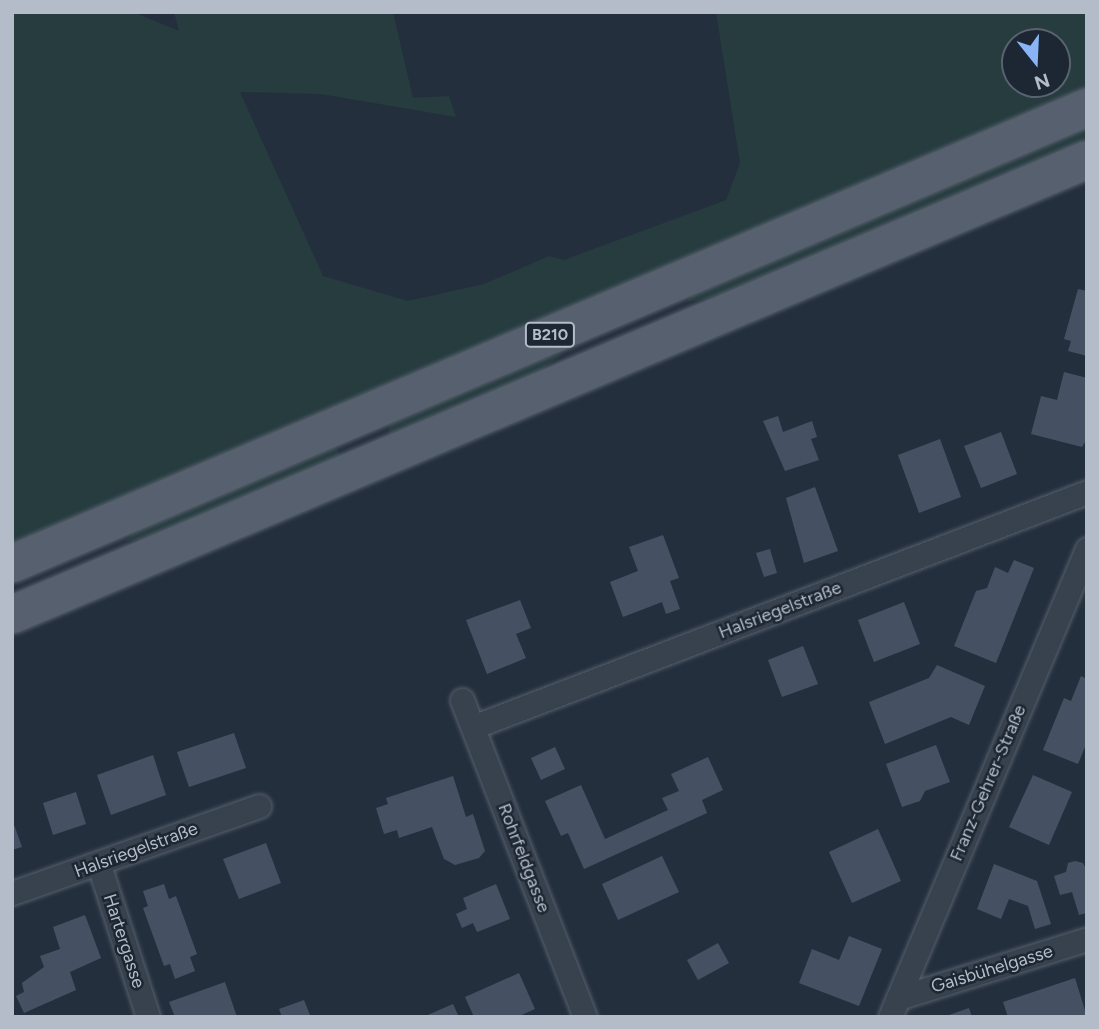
<!DOCTYPE html>
<meta charset="utf-8">
<style>
body{margin:0}
#map{position:relative;width:1099px;height:1029px;overflow:hidden;background:#242f3e;font-family:Figtree,sans-serif}
div>[style]{position:absolute}
.green>*{inset:0;background:#263c3f}
.building>*{inset:0;background:#455162}
.roads{filter:drop-shadow(0 0 2px #565f6c) drop-shadow(0 0 2px #565f6c)}
.minor>*{height:23px;margin:-11.5px;padding:0 11.5px;transform-origin:11.5px;border-radius:11.5px;background:#38414e}
.primary>*{height:37px;margin:-18.5px;padding:0 18.5px;transform-origin:18.5px;border-radius:18.5px;background:#56606e}
span{translate:-50% -50%;white-space:nowrap;text-align:center;line-height:1.15;-webkit-text-stroke:5px #1d2633;paint-order:stroke}
.shield-label span{padding:2px 5px;background:#1d2633;border:2px solid;border-radius:5px;-webkit-text-stroke-width:0}
.shield-label{font-size:16px;color:#b4bcc9;font-weight:700}
.street-label{font-size:18px;color:#b4bcc9}
.frame{position:absolute;inset:0;border:14px solid #b4bcc9;pointer-events:none}
.north{position:absolute;left:1001px;top:28px;width:70px;height:70px;box-sizing:border-box;background:#1d2633;border:2px solid #59626f;border-radius:50%;rotate:162deg;font-size:19px;font-weight:700;line-height:28px;text-align:center;color:#b4bcc9}
.north::after{content:'';display:block;margin:auto;width:24px;height:32px;background:#8ab4f8;clip-path:polygon(50% 0,100% 100%,50% 72%,0 100%)}
</style>
<div id="map">
<div class="green">
<div style="clip-path:polygon(evenodd,12px 12px,133px 12px,179px 31px,174px 12px,393px 12px,413px 98px,449px 96px,456px 117px,321px 94px,240px 92px,323px 276px,408px 301px,484px 284px,549px 256px,564px 260px,726px 200px,740px 163px,716px 12px,1087px 12px,1087px 89px,12px 543px,12px 12px,1015px 42px,1057px 42px,1057px 84px,1015px 84px,1015px 42px)"></div>
<div style="clip-path:polygon(1087px 122px,1087px 140px,777px 271px,706px 299px,686px 302px,700px 286px)"></div>
<div style="clip-path:polygon(563px 354px,533px 376px,390px 437px,387px 420px,518px 365px)"></div>
<div style="clip-path:polygon(334px 444px,340px 456px,150px 539px,125px 541px,147px 521px)"></div>
</div>
<div class="building">
<div style="clip-path:polygon(1078px 289px,1087px 291px,1087px 356px,1068px 351px,1071px 341px,1064px 339px)"></div>
<div style="clip-path:polygon(1064px 372px,1087px 378px,1087px 439px,1082px 447px,1031px 434px,1041px 396px,1057px 400px)"></div>
<div style="clip-path:polygon(778px 416px,783px 432px,812px 421px,817px 437px,811px 439px,819px 460px,785px 471px,763px 421px)"></div>
<div style="clip-path:polygon(1001px 432px,1017px 474px,981px 488px,964px 446px)"></div>
<div style="clip-path:polygon(940px 439px,961px 497px,919px 513px,898px 455px)"></div>
<div style="clip-path:polygon(815px 487px,838px 551px,804px 563px,786px 498px)"></div>
<div style="clip-path:polygon(663px 535px,679px 578px,670px 581px,680px 609px,666px 614px,662px 602px,623px 617px,610px 582px,638px 571px,629px 547px)"></div>
<div style="clip-path:polygon(770px 549px,777px 573px,764px 577px,756px 553px)"></div>
<div style="clip-path:polygon(1014px 560px,1034px 568px,996px 663px,954px 646px,976px 591px,987px 588px,995px 567px,1008px 573px)"></div>
<div style="clip-path:polygon(520px 600px,531px 628px,516px 634px,526px 658px,487px 674px,466px 620px)"></div>
<div style="clip-path:polygon(904px 602px,920px 644px,874px 662px,858px 620px)"></div>
<div style="clip-path:polygon(803px 646px,818px 684px,782px 697px,768px 660px)"></div>
<div style="clip-path:polygon(937px 665px,985px 686px,969px 725px,951px 717px,885px 744px,869px 702px,929px 678px)"></div>
<div style="clip-path:polygon(1081px 676px,1087px 679px,1087px 742px,1078px 764px,1043px 750px,1064px 698px,1071px 701px)"></div>
<div style="clip-path:polygon(234px 733px,246px 768px,189px 787px,177px 752px)"></div>
<div style="clip-path:polygon(936px 745px,950px 782px,925px 791px,920px 801px,902px 807px,886px 764px)"></div>
<div style="clip-path:polygon(555px 747px,565px 769px,541px 780px,531px 758px)"></div>
<div style="clip-path:polygon(153px 755px,166px 795px,111px 815px,97px 775px)"></div>
<div style="clip-path:polygon(708px 757px,723px 790px,702px 800px,707px 813px,584px 869px,568px 833px,561px 836px,545px 801px,581px 785px,605px 839px,668px 810px,662px 798px,679px 791px,671px 774px)"></div>
<div style="clip-path:polygon(1033px 775px,1072px 792px,1049px 845px,1009px 827px)"></div>
<div style="clip-path:polygon(453px 776px,466px 817px,473px 814px,485px 851px,479px 858px,455px 865px,444px 859px,432px 827px,399px 838px,397px 830px,384px 834px,376px 808px,388px 804px,386px 798px)"></div>
<div style="clip-path:polygon(76px 792px,86px 824px,53px 835px,43px 803px)"></div>
<div style="clip-path:polygon(12px 819px,22px 847px,12px 850px)"></div>
<div style="clip-path:polygon(878px 829px,901px 881px,852px 903px,829px 852px)"></div>
<div style="clip-path:polygon(266px 843px,281px 883px,239px 899px,223px 859px)"></div>
<div style="clip-path:polygon(662px 856px,679px 892px,618px 920px,602px 884px)"></div>
<div style="clip-path:polygon(1075px 861px,1083px 863px,1087px 871px,1087px 913px,1079px 915px,1072px 892px,1060px 895px,1054px 876px,1066px 872px,1068px 863px)"></div>
<div style="clip-path:polygon(994px 864px,1037px 881px,1051px 924px,1035px 929px,1028px 906px,1009px 899px,1001px 919px,977px 909px)"></div>
<div style="clip-path:polygon(164px 884px,169px 899px,176px 896px,197px 954px,190px 957px,195px 971px,175px 979px,170px 964px,164px 966px,143px 908px,148px 906px,143px 891px)"></div>
<div style="clip-path:polygon(496px 884px,510px 919px,477px 932px,473px 923px,462px 928px,456px 914px,467px 909px,463px 898px)"></div>
<div style="clip-path:polygon(85px 915px,101px 958px,70px 972px,76px 990px,24px 1013px,16px 996px,24px 992px,22px 983px,44px 967px,40px 956px,60px 949px,53px 927px)"></div>
<div style="clip-path:polygon(849px 936px,882px 949px,859px 1006px,799px 983px,812px 949px,839px 960px)"></div>
<div style="clip-path:polygon(718px 943px,729px 963px,698px 980px,687px 960px)"></div>
<div style="clip-path:polygon(519px 973px,535px 1009px,517px 1017px,474px 1017px,465px 997px)"></div>
<div style="clip-path:polygon(1075px 978px,1087px 1017px,1008px 1017px,1003px 1002px)"></div>
<div style="clip-path:polygon(225px 982px,237px 1017px,175px 1017px,169px 1002px)"></div>
<div style="clip-path:polygon(304px 1000px,310px 1015px,282px 1017px,279px 1009px)"></div>
<div style="clip-path:polygon(453px 1004px,459px 1017px,423px 1017px)"></div>
<div style="clip-path:polygon(969px 1008px,972px 1017px,946px 1017px,946px 1016px)"></div>
</div>
<div class="roads">
<div class="minor">
<div style="left:462px;top:700px;width:340px;rotate:68.8deg"></div>
<div style="left:473px;top:727px;width:657px;rotate:-20.94deg"></div>
<div style="left:99px;top:865px;width:160px;rotate:72.1deg"></div>
<div style="left:12px;top:893px;width:262px;rotate:-19.4deg"></div>
<div style="left:898px;top:998px;width:198px;rotate:-17.3deg"></div>
<div style="left:890px;top:1017px;width:508px;rotate:-67.17deg"></div>
</div>
<div class="primary">
<div style="left:12px;top:563px;width:1168px;rotate:-22.99deg"></div>
<div style="left:12px;top:614px;width:1167px;rotate:-22.94deg"></div>
</div>
</div>
<div class="shield-label">
<span style="left:550px;top:335px">B210</span>
</div>
<div class="street-label">
<span style="left:780px;top:610px;rotate:-21deg">Halsriegelstraße</span>
<span style="left:988px;top:783px;rotate:-67deg">Franz-Gehrer-Straße</span>
<span style="left:136px;top:850px;rotate:-20deg">Halsriegelstraße</span>
<span style="left:524px;top:858px;rotate:69deg">Rohrfeldgasse</span>
<span style="left:124px;top:941px;rotate:72deg">Hartergasse</span>
<span style="left:992px;top:969px;rotate:-17deg">Gaisbühelgasse</span>
</div>
<div class="frame"></div>
<div class="north">N</div>
</div>
